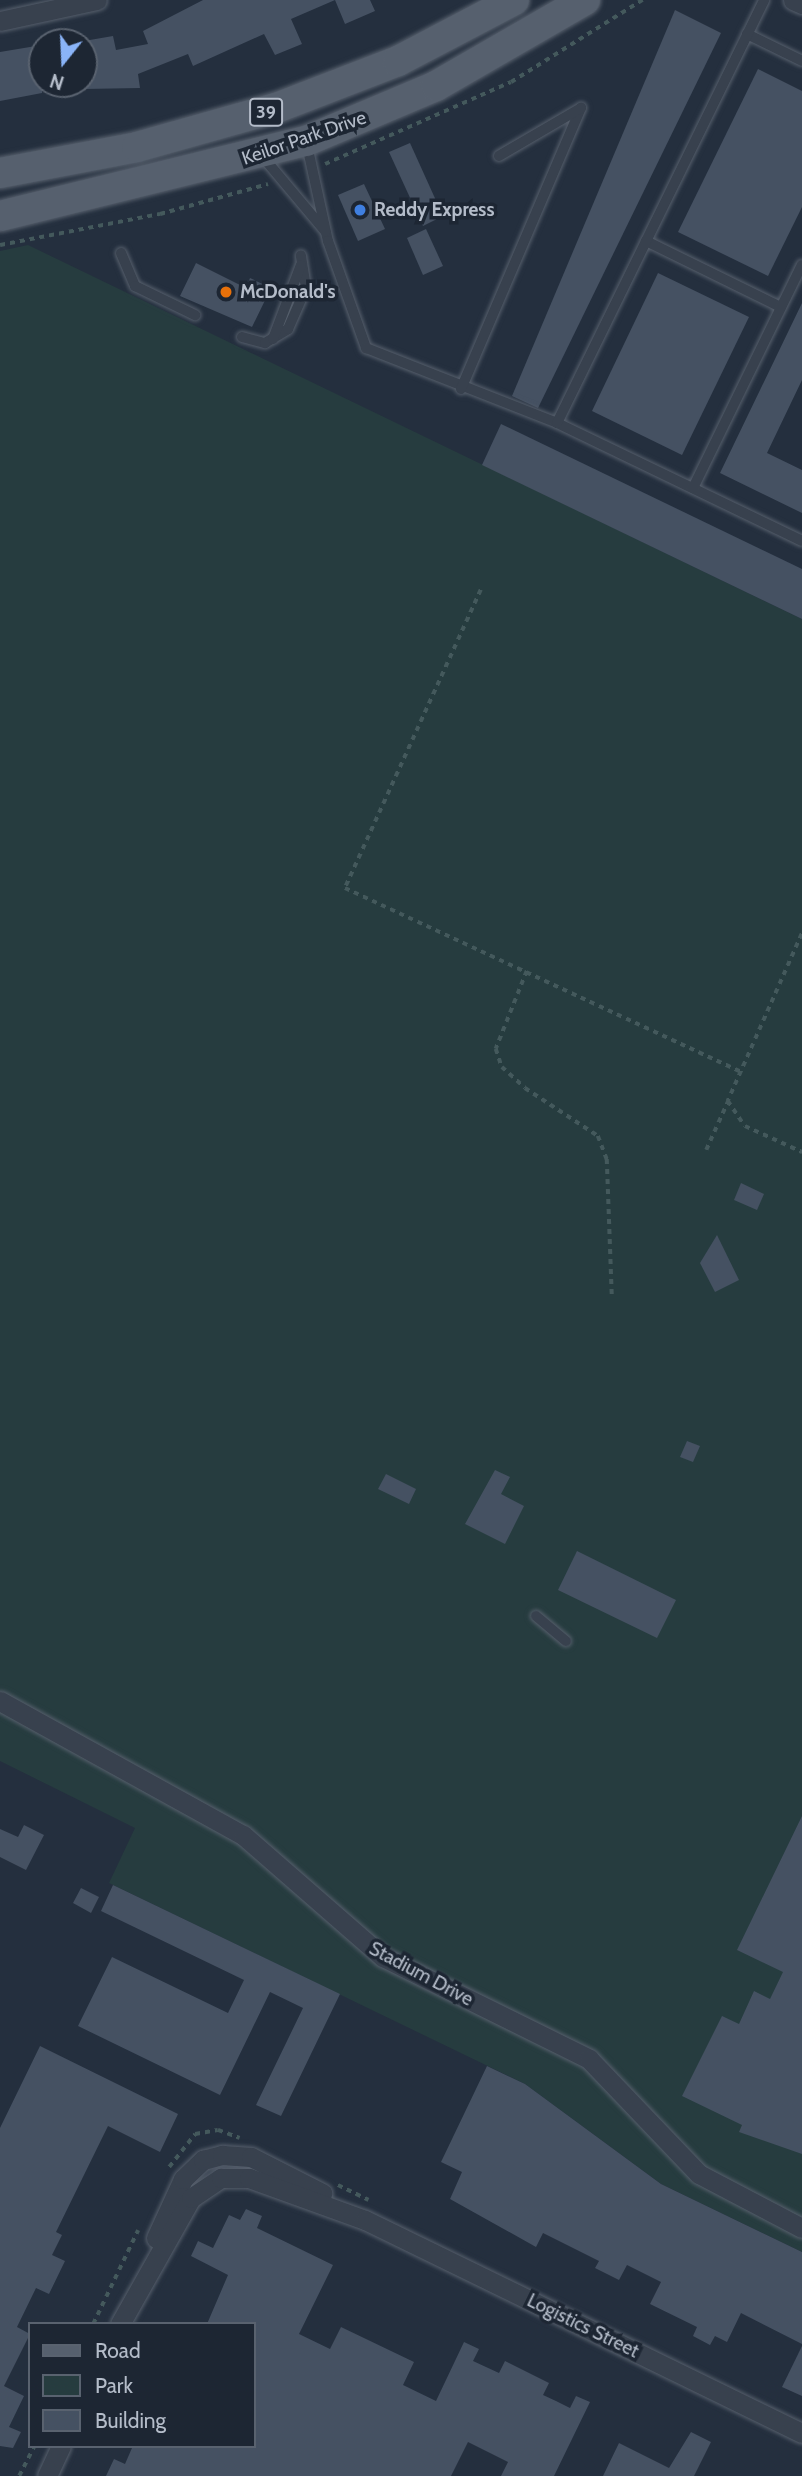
<!DOCTYPE html>
<style>
body{margin:0}
#map{position:relative;width:802px;height:2476px;overflow:hidden;background:#242f3e;font-family:Cabin,sans-serif}
div>[style]{position:absolute}
.green>*{inset:0;background:#263c3f}
.building>*{inset:0;background:#455162}
.path>*{height:3.5px;margin-top:-1.75px;transform-origin:0;background:repeating-linear-gradient(90deg,#44595c 0 5px,transparent 0 10px)}
.roads{filter:drop-shadow(0 0 2px #565f6c) drop-shadow(0 0 2px #565f6c)}
.lane>*{height:10px;margin:-5px;padding:0 5px;transform-origin:5px;border-radius:5px;background:#38414e}
.street>*{height:19px;margin:-9.5px;padding:0 9.5px;transform-origin:9.5px;border-radius:9.5px;background:#38414e}
.primary>*{height:30px;margin:-15px;padding:0 15px;transform-origin:15px;border-radius:15px;background:#56606e}
.dots>*{width:19px;height:19px;translate:-50% -50%;box-sizing:border-box;border:4px solid #1d2633;border-radius:50%}
span{translate:-50% -50%;white-space:nowrap;text-align:center;line-height:1.15;-webkit-text-stroke:7px #1d2633;paint-order:stroke}
.shield-label span{padding:2px 5px;background:#1d2633;border:2px solid;border-radius:5px;-webkit-text-stroke-width:0}
.shield-label{font-size:18px;color:#b4bcc9;font-weight:700}
.street-label{font-size:19px;color:#b4bcc9}
.poi-label{font-size:19px;color:#b4bcc9;font-weight:700}
.left{translate:0 -50%;text-align:left}
.legend{position:absolute;left:28px;top:2322px;width:228px;height:126px;box-sizing:border-box;background:#1d2633;border:2px solid #59626f;margin:0;padding:9px 12px;list-style:none;font-size:21px;color:#b4bcc9}
.legend li{display:flex;align-items:center;gap:14px;height:35px}
.legend b{width:35px;border:2px solid #59626f}
.north{position:absolute;left:28px;top:28px;width:70px;height:70px;box-sizing:border-box;background:#1d2633;border:2px solid #59626f;border-radius:50%;rotate:198deg;font-size:19px;font-weight:700;line-height:28px;text-align:center;color:#b4bcc9}
.north::after{content:'';display:block;margin:auto;width:24px;height:32px;background:#8ab4f8;clip-path:polygon(50% 0,100% 100%,50% 72%,0 100%)}
</style>
<div id="map">
<div class="green">
<div style="clip-path:polygon(28px 245px,802px 619px,802px 2252px,661px 2184px,525px 2084px,109px 1883px,135px 1828px,0 1761px,0 251px)"></div>
</div>
<div class="building">
<div style="clip-path:polygon(203px 0,370px 0,375px 11px,345px 24px,335px 0,291px 19px,302px 44px,275px 55px,264px 34px,193px 66px,188px 54px,138px 74px,140px 88px,84px 89px,84px 41px,113px 36px,116px 50px,148px 44px,143px 31px)"></div>
<div style="clip-path:polygon(675px 10px,721px 33px,538px 408px,512px 396px)"></div>
<div style="clip-path:polygon(42px 45px,42px 93px,0 101px,0 52px)"></div>
<div style="clip-path:polygon(758px 69px,802px 91px,802px 207px,768px 276px,678px 232px)"></div>
<div style="clip-path:polygon(410px 143px,443px 216px,423px 226px,389px 152px)"></div>
<div style="clip-path:polygon(364px 184px,385px 229px,358px 241px,338px 195px)"></div>
<div style="clip-path:polygon(426px 229px,443px 266px,423px 275px,407px 238px)"></div>
<div style="clip-path:polygon(196px 263px,246px 288px,250px 278px,271px 288px,252px 327px,180px 296px)"></div>
<div style="clip-path:polygon(658px 273px,749px 317px,682px 455px,592px 411px)"></div>
<div style="clip-path:polygon(802px 303px,802px 380px,767px 453px,802px 470px,802px 513px,720px 473px)"></div>
<div style="clip-path:polygon(501px 424px,802px 569px,802px 619px,482px 465px)"></div>
<div style="clip-path:polygon(741px 1183px,764px 1194px,757px 1210px,734px 1200px)"></div>
<div style="clip-path:polygon(717px 1235px,739px 1280px,715px 1292px,700px 1263px)"></div>
<div style="clip-path:polygon(687px 1441px,700px 1446px,693px 1462px,680px 1457px)"></div>
<div style="clip-path:polygon(495px 1470px,510px 1477px,501px 1494px,524px 1506px,505px 1544px,465px 1524px)"></div>
<div style="clip-path:polygon(386px 1474px,416px 1489px,409px 1504px,378px 1489px)"></div>
<div style="clip-path:polygon(577px 1551px,676px 1600px,657px 1638px,558px 1590px)"></div>
<div style="clip-path:polygon(802px 1816px,802px 2154px,739px 2132px,742px 2125px,682px 2096px,722px 2016px,739px 2024px,754px 1991px,770px 1999px,783px 1972px,737px 1950px)"></div>
<div style="clip-path:polygon(24px 1825px,44px 1835px,26px 1870px,0 1857px,0 1829px,18px 1837px)"></div>
<div style="clip-path:polygon(113px 1885px,340px 1994px,281px 2116px,256px 2105px,303px 2008px,270px 1992px,220px 2095px,78px 2026px,112px 1957px,228px 2013px,244px 1980px,101px 1911px)"></div>
<div style="clip-path:polygon(81px 1888px,99px 1897px,91px 1913px,73px 1903px)"></div>
<div style="clip-path:polygon(40px 2046px,178px 2114px,160px 2152px,108px 2126px,56px 2232px,62px 2235px,52px 2255px,65px 2261px,49px 2294px,36px 2288px,17px 2327px,30px 2334px,4px 2386px,24px 2396px,9px 2427px,21px 2432px,13px 2448px,0 2446px,0 2128px)"></div>
<div style="clip-path:polygon(487px 2066px,525px 2084px,661px 2184px,802px 2252px,802px 2344px,741px 2313px,727px 2342px,715px 2336px,710px 2345px,693px 2336px,697px 2327px,650px 2304px,661px 2282px,627px 2265px,619px 2280px,595px 2268px,599px 2261px,543px 2233px,536px 2247px,450px 2199px,462px 2172px,441px 2162px)"></div>
<div style="clip-path:polygon(246px 2209px,262px 2216px,257px 2228px,333px 2265px,299px 2334px,330px 2349px,341px 2327px,414px 2362px,403px 2385px,436px 2401px,464px 2342px,479px 2349px,473px 2361px,499px 2373px,505px 2361px,549px 2383px,543px 2395px,556px 2401px,570px 2408px,576px 2396px,590px 2402px,554px 2476px,501px 2476px,508px 2462px,468px 2442px,451px 2476px,106px 2476px,114px 2459px,125px 2464px,132px 2448px,254px 2446px,254px 2324px,207px 2324px,228px 2275px,191px 2256px,198px 2241px,213px 2248px,229px 2215px,240px 2220px)"></div>
<div style="clip-path:polygon(802px 2346px,802px 2396px,782px 2387px)"></div>
<div style="clip-path:polygon(691px 2432px,711px 2442px,694px 2476px,603px 2476px,619px 2443px,669px 2468px)"></div>
</div>
<div class="path">
<div style="left:325px;top:164px;width:203px;rotate:-23.8deg"></div>
<div style="left:511px;top:82px;width:155px;rotate:-32deg"></div>
<div style="left:0;top:245px;width:163px;rotate:-11deg"></div>
<div style="left:160px;top:214px;width:112px;rotate:-15.5deg"></div>
<div style="left:481px;top:590px;width:328px;rotate:114.5deg"></div>
<div style="left:345px;top:888px;width:435px;rotate:24.9deg"></div>
<div style="left:802px;top:934px;width:183px;rotate:113.9deg"></div>
<div style="left:728px;top:1101px;width:30px;rotate:56deg"></div>
<div style="left:745px;top:1126px;width:63px;rotate:24.5deg"></div>
<div style="left:527px;top:971px;width:84px;rotate:111.7deg"></div>
<div style="left:496px;top:1049px;width:19px;rotate:72deg"></div>
<div style="left:502px;top:1067px;width:31px;rotate:42deg"></div>
<div style="left:525px;top:1088px;width:87px;rotate:33.3deg"></div>
<div style="left:598px;top:1136px;width:25px;rotate:69deg"></div>
<div style="left:607px;top:1159px;width:139px;rotate:87.9deg"></div>
<div style="left:706px;top:1150px;width:54px;rotate:-65.8deg"></div>
<div style="left:169px;top:2167px;width:42px;rotate:-51.8deg"></div>
<div style="left:195px;top:2134px;width:23px;rotate:-10deg"></div>
<div style="left:218px;top:2130px;width:23px;rotate:20deg"></div>
<div style="left:338px;top:2185px;width:34px;rotate:26deg"></div>
<div style="left:93px;top:2324px;width:104px;rotate:-64.4deg"></div>
<div style="left:19px;top:2476px;width:34px;rotate:-63deg"></div>
</div>
<div class="roads">
<div class="lane">
<div style="left:747px;top:34px;width:61px;rotate:26.1deg"></div>
<div style="left:307px;top:145px;width:98px;rotate:77.7deg"></div>
<div style="left:328px;top:241px;width:114px;rotate:70.4deg"></div>
<div style="left:366px;top:348px;width:205px;rotate:21.4deg"></div>
<div style="left:557px;top:423px;width:272px;rotate:25.7deg"></div>
<div style="left:263px;top:157px;width:97px;rotate:50deg"></div>
<div style="left:646px;top:241px;width:150px;rotate:26.1deg"></div>
<div style="left:121px;top:253px;width:36px;rotate:67deg"></div>
<div style="left:135px;top:286px;width:67px;rotate:25.8deg"></div>
<div style="left:242px;top:337px;width:24px;rotate:15deg"></div>
<div style="left:265px;top:343px;width:27px;rotate:-31deg"></div>
<div style="left:288px;top:329px;width:45px;rotate:-66.3deg"></div>
<div style="left:306px;top:288px;width:33px;rotate:-99deg"></div>
<div style="left:273px;top:339px;width:79px;rotate:-69.3deg"></div>
<div style="left:461px;top:389px;width:306px;rotate:-66.9deg"></div>
<div style="left:581px;top:108px;width:95px;rotate:149.7deg"></div>
<div style="left:557px;top:423px;width:471px;rotate:-63.9deg"></div>
<div style="left:693px;top:488px;width:248px;rotate:-64deg"></div>
<div style="left:536px;top:1616px;width:39px;rotate:40deg"></div>
</div>
<div class="street">
<div style="left:793px;top:0;width:10px;rotate:24deg"></div>
<div style="left:0;top:21px;width:99px;rotate:-12.2deg"></div>
<div style="left:0;top:1701px;width:277px;rotate:28.9deg"></div>
<div style="left:243px;top:1835px;width:186px;rotate:41.1deg"></div>
<div style="left:383px;top:1957px;width:230px;rotate:26.3deg"></div>
<div style="left:589px;top:2059px;width:159px;rotate:46.3deg"></div>
<div style="left:699px;top:2174px;width:116px;rotate:27.7deg"></div>
<div style="left:156px;top:2238px;width:65px;rotate:-65.4deg"></div>
<div style="left:183px;top:2179px;width:28px;rotate:-44deg"></div>
<div style="left:203px;top:2160px;width:20px;rotate:-15deg"></div>
<div style="left:222px;top:2155px;width:29px;rotate:4deg"></div>
<div style="left:251px;top:2157px;width:80px;rotate:26.9deg"></div>
<div style="left:120px;top:2324px;width:145px;rotate:-60.6deg"></div>
<div style="left:191px;top:2198px;width:36px;rotate:-34deg"></div>
<div style="left:221px;top:2178px;width:28px"></div>
<div style="left:249px;top:2178px;width:123px;rotate:19.9deg"></div>
<div style="left:365px;top:2220px;width:486px;rotate:26deg"></div>
<div style="left:47px;top:2476px;width:33px;rotate:-65deg"></div>
</div>
<div class="primary">
<div style="left:0;top:173px;width:139px;rotate:-10.7deg"></div>
<div style="left:137px;top:147px;width:144px;rotate:-15.7deg"></div>
<div style="left:276px;top:108px;width:131px;rotate:-21.1deg"></div>
<div style="left:398px;top:61px;width:131px;rotate:-27.7deg"></div>
<div style="left:0;top:216px;width:315px;rotate:-13.8deg"></div>
<div style="left:306px;top:141px;width:141px;rotate:-22.9deg"></div>
<div style="left:436px;top:86px;width:172px;rotate:-30deg"></div>
</div>
</div>
<div class="dots">
<div style="left:360px;top:210px;background:#3f7fe0"></div>
<div style="left:226px;top:292px;background:#e8710a"></div>
</div>
<div class="shield-label">
<span style="left:266px;top:112px">39</span>
</div>
<div class="street-label">
<span style="left:304px;top:138px;rotate:-19deg">Keilor Park Drive</span>
<span style="left:421px;top:1974px;rotate:28deg">Stadium Drive</span>
<span style="left:583px;top:2326px;rotate:26deg">Logistics Street</span>
</div>
<div class="poi-label">
<span class="left" style="left:374px;top:210px">Reddy Express</span>
<span class="left" style="left:240px;top:292px">McDonald's</span>
</div>
<ul class="legend">
<li><b style="height:9px;background:#56606e"></b>Road</li>
<li><b style="height:19px;background:#263c3f"></b>Park</li>
<li><b style="height:19px;background:#455162"></b>Building</li>
</ul>
<div class="north">N</div>
</div>
